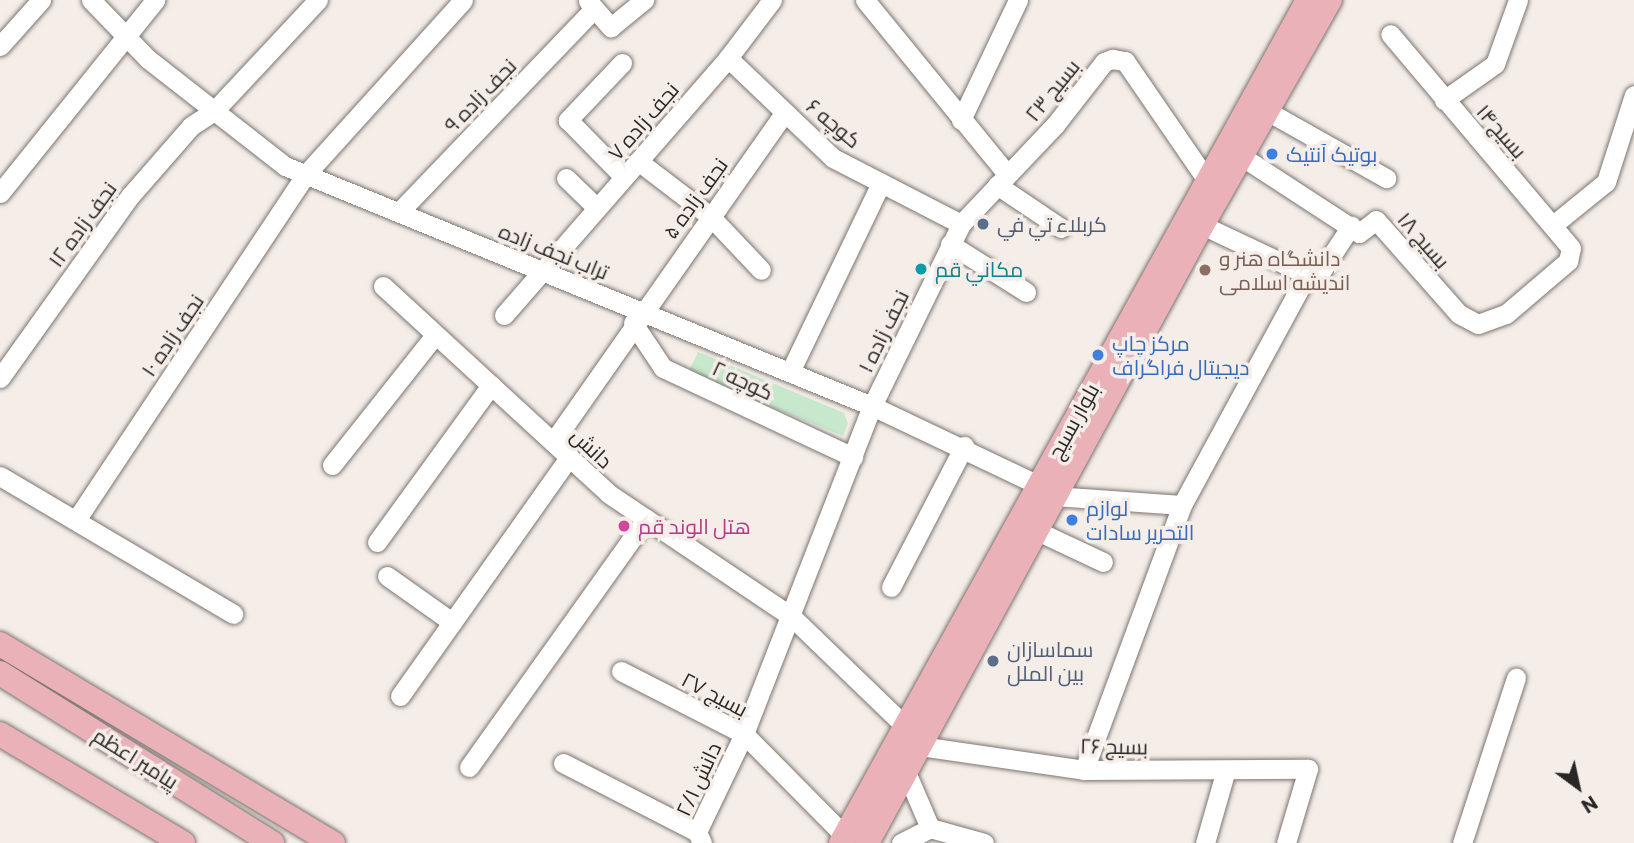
<!DOCTYPE html>
<meta charset="utf-8">
<style>
body{margin:0}
#map{position:relative;width:1634px;height:843px;overflow:hidden;background:#f5ede8;font-family:Commissioner,Cairo,sans-serif}
div>[style]{position:absolute}
.green>*{inset:0;background:#c7e8cd}
.roads{filter:drop-shadow(0 0 2px #7b7570) drop-shadow(0 0 2px #7b7570)}
.minor>*{height:19px;margin:-9.5px;padding:0 9.5px;transform-origin:9.5px;border-radius:9.5px;background:#fff}
.major>*{height:24px;margin:-12px;padding:0 12px;transform-origin:12px;border-radius:12px;background:#ebb1b8}
.dots>*{width:19px;height:19px;translate:-50% -50%;box-sizing:border-box;border:4px solid #f5ede8;border-radius:50%}
span{translate:-50% -50%;white-space:nowrap;text-align:center;line-height:1.15;-webkit-text-stroke:7px #f5ede8;paint-order:stroke}
.street-label{font-size:21px;color:#292725}
.shop-label{font-size:21px;color:#366cbe}
.left{translate:0 -50%;text-align:left}
.service-label{font-size:21px;color:#4e5e75}
.education-label{font-size:21px;color:#785e54}
.culture-label{font-size:21px;color:#0d838f}
.hotel-label{font-size:21px;color:#b23c85}
.north{position:absolute;left:1543px;top:752px;width:70px;height:70px;-webkit-text-stroke:5px #f5ede8;paint-order:stroke;rotate:147deg;font-size:19px;font-weight:700;line-height:28px;text-align:center;color:#292725}
.north::after{content:'';display:block;margin:auto;width:24px;height:32px;background:#292725;clip-path:polygon(50% 0,100% 100%,50% 72%,0 100%)}
</style>
<div id="map">
<div class="green">
<div style="clip-path:polygon(698px 352px,844px 413px,848px 423px,843px 436px,688px 373px)"></div>
</div>
<div class="roads">
<div class="minor">
<div style="left:91px;top:0;width:82px;rotate:46deg"></div>
<div style="left:148px;top:59px;width:174px;rotate:38deg"></div>
<div style="left:285px;top:166px;width:634px;rotate:22.24deg"></div>
<div style="left:872px;top:406px;width:184px;rotate:25.4deg"></div>
<div style="left:865px;top:0;width:225px;rotate:50.8deg"></div>
<div style="left:588px;top:1px;width:35px;rotate:49deg"></div>
<div style="left:611px;top:27px;width:43px;rotate:-39.3deg"></div>
<div style="left:0;top:46px;width:62px;rotate:-48.3deg"></div>
<div style="left:728px;top:58px;width:145px;rotate:43.6deg"></div>
<div style="left:833px;top:158px;width:144px;rotate:27.3deg"></div>
<div style="left:622px;top:63px;width:79px;rotate:133.5deg"></div>
<div style="left:568px;top:120px;width:80px;rotate:45.5deg"></div>
<div style="left:1444px;top:100px;width:62px;rotate:-35.2deg"></div>
<div style="left:1495px;top:64px;width:68px;rotate:-70.2deg"></div>
<div style="left:1267px;top:111px;width:137px;rotate:29.4deg"></div>
<div style="left:961px;top:120px;width:133px;rotate:-64.6deg"></div>
<div style="left:1241px;top:156px;width:141px;rotate:33.1deg"></div>
<div style="left:1359px;top:233px;width:21px;rotate:-37deg"></div>
<div style="left:1376px;top:220px;width:125px;rotate:48.6deg"></div>
<div style="left:1459px;top:314px;width:21px;rotate:28deg"></div>
<div style="left:1478px;top:324px;width:30px;rotate:-20deg"></div>
<div style="left:1506px;top:314px;width:82px;rotate:-40.5deg"></div>
<div style="left:1568px;top:261px;width:13px;rotate:-77deg"></div>
<div style="left:1571px;top:248px;width:280px;rotate:-130.2deg"></div>
<div style="left:638px;top:161px;width:91px;rotate:37.4deg"></div>
<div style="left:710px;top:216px;width:74px;rotate:46.6deg"></div>
<div style="left:566px;top:178px;width:43px;rotate:44.1deg"></div>
<div style="left:997px;top:185px;width:77px;rotate:33.9deg"></div>
<div style="left:0;top:193px;width:248px;rotate:-51.2deg"></div>
<div style="left:399px;top:212px;width:280px;rotate:-46.2deg"></div>
<div style="left:1202px;top:225px;width:126px;rotate:25.3deg"></div>
<div style="left:1316px;top:279px;width:64px;rotate:-56.6deg"></div>
<div style="left:1553px;top:225px;width:68px;rotate:-39.1deg"></div>
<div style="left:1606px;top:182px;width:91px;rotate:-72.2deg"></div>
<div style="left:950px;top:244px;width:90px;rotate:32.3deg"></div>
<div style="left:383px;top:286px;width:307px;rotate:42.6deg"></div>
<div style="left:609px;top:494px;width:220px;rotate:33.9deg"></div>
<div style="left:792px;top:617px;width:157px;rotate:44deg"></div>
<div style="left:504px;top:315px;width:341px;rotate:-48.9deg"></div>
<div style="left:728px;top:58px;width:73px;rotate:-52.8deg"></div>
<div style="left:633px;top:323px;width:54px;rotate:56.3deg"></div>
<div style="left:663px;top:368px;width:210px;rotate:25.1deg"></div>
<div style="left:790px;top:372px;width:210px;rotate:-64.3deg"></div>
<div style="left:0;top:378px;width:224px;rotate:-54.5deg"></div>
<div style="left:130px;top:196px;width:93px;rotate:-48.9deg"></div>
<div style="left:191px;top:126px;width:27px;rotate:-33deg"></div>
<div style="left:214px;top:111px;width:152px;rotate:-46.9deg"></div>
<div style="left:553px;top:442px;width:403px;rotate:-54.9deg"></div>
<div style="left:332px;top:465px;width:166px;rotate:-51.6deg"></div>
<div style="left:0;top:476px;width:271px;rotate:30.6deg"></div>
<div style="left:1054px;top:496px;width:128px;rotate:4deg"></div>
<div style="left:76px;top:520px;width:415px;rotate:-56.4deg"></div>
<div style="left:306px;top:174px;width:234px;rotate:-47.9deg"></div>
<div style="left:1035px;top:530px;width:75px;rotate:25.2deg"></div>
<div style="left:377px;top:542px;width:194px;rotate:-54deg"></div>
<div style="left:387px;top:576px;width:80px;rotate:35.3deg"></div>
<div style="left:891px;top:587px;width:159px;rotate:-62.6deg"></div>
<div style="left:621px;top:671px;width:138px;rotate:27.1deg"></div>
<div style="left:744px;top:734px;width:135px;rotate:45.3deg"></div>
<div style="left:400px;top:696px;width:293px;rotate:-54.7deg"></div>
<div style="left:920px;top:746px;width:166px;rotate:8.3deg"></div>
<div style="left:1084px;top:770px;width:224px;rotate:-0.3deg"></div>
<div style="left:1308px;top:769px;width:77px;rotate:106.6deg"></div>
<div style="left:563px;top:763px;width:151px;rotate:27.2deg"></div>
<div style="left:469px;top:767px;width:305px;rotate:-54.5deg"></div>
<div style="left:1084px;top:770px;width:283px;rotate:-69.7deg"></div>
<div style="left:1182px;top:505px;width:262px;rotate:-61.5deg"></div>
<div style="left:906px;top:772px;width:61px;rotate:66.8deg"></div>
<div style="left:930px;top:828px;width:56px;rotate:15.5deg"></div>
<div style="left:702px;top:843px;width:12px;rotate:-114deg"></div>
<div style="left:697px;top:832px;width:109px;rotate:-64.4deg"></div>
<div style="left:744px;top:734px;width:352px;rotate:-68.7deg"></div>
<div style="left:872px;top:406px;width:203px;rotate:-63.9deg"></div>
<div style="left:961px;top:224px;width:137px;rotate:-46.5deg"></div>
<div style="left:1055px;top:125px;width:80px;rotate:-52.1deg"></div>
<div style="left:1104px;top:62px;width:9px;rotate:-21deg"></div>
<div style="left:1112px;top:59px;width:13px;rotate:9deg"></div>
<div style="left:1125px;top:61px;width:143px;rotate:55.5deg"></div>
<div style="left:901px;top:843px;width:33px;rotate:-27deg"></div>
<div style="left:1205px;top:843px;width:76px;rotate:-74deg"></div>
<div style="left:1462px;top:843px;width:174px;rotate:-71.9deg"></div>
</div>
<div class="major">
<div style="left:0;top:644px;width:388px;rotate:30.9deg"></div>
<div style="left:0;top:673px;width:321px;rotate:32deg"></div>
<div style="left:0;top:734px;width:213px;rotate:30.8deg"></div>
<div style="left:841px;top:843px;width:964px;rotate:-61.01deg"></div>
<div style="left:867px;top:843px;width:703px;rotate:-61.54deg"></div>
<div style="left:1202px;top:225px;width:259px;rotate:-60.4deg"></div>
</div>
</div>
<div class="dots">
<div style="left:1272px;top:154px;background:#3f7fe0"></div>
<div style="left:983px;top:224px;background:#5c6f8a"></div>
<div style="left:921px;top:269px;background:#0f9aa8"></div>
<div style="left:1205px;top:270px;background:#8d6e63"></div>
<div style="left:1098px;top:355px;background:#3f7fe0"></div>
<div style="left:1072px;top:520px;background:#3f7fe0"></div>
<div style="left:624px;top:526px;background:#d1479c"></div>
<div style="left:993px;top:661px;background:#5c6f8a"></div>
</div>
<div class="street-label">
<span style="left:1052px;top:90px;rotate:-51deg">بسیج ۲۳</span>
<span style="left:480px;top:95px;rotate:-46deg">نجف زاده ۹</span>
<span style="left:643px;top:121px;rotate:-49deg">نجف زاده ۷</span>
<span style="left:834px;top:123px;rotate:40deg">کوچه ۶</span>
<span style="left:1502px;top:131px;rotate:49deg">بسیج۱۴</span>
<span style="left:695px;top:198px;rotate:-54deg">نجف زاده ۵</span>
<span style="left:82px;top:224px;rotate:-54deg">نجف زاده ۱۲</span>
<span style="left:1424px;top:240px;rotate:49deg">بسیج ۱۸</span>
<span style="left:554px;top:251px;rotate:22deg">تراب نجف زاده</span>
<span style="left:883px;top:331px;rotate:-64deg">نجف زاده ۱</span>
<span style="left:172px;top:335px;rotate:-56deg">نجف زاده ۱۰</span>
<span style="left:743px;top:380px;rotate:25deg">کوچه ۲</span>
<span style="left:1073px;top:421px;rotate:-61deg">بلوار بسیج</span>
<span style="left:592px;top:448px;rotate:43deg">دانش</span>
<span style="left:715px;top:694px;rotate:28deg">بسیج ۲۷</span>
<span style="left:1114px;top:746px;rotate:1deg">بسیج ۲۶</span>
<span style="left:136px;top:758px;rotate:32deg">پیامبر اعظم</span>
<span style="left:698px;top:779px;rotate:-65deg">دانش ۲/۱</span>
</div>
<div class="shop-label">
<span class="left" style="left:1286px;top:154px">بوتیک آنتیک</span>
<span class="left" style="left:1112px;top:355px">مرکز چاپ<br>دیجیتال فراگراف</span>
<span class="left" style="left:1086px;top:520px">لوازم<br>التحریر سادات</span>
</div>
<div class="service-label">
<span class="left" style="left:997px;top:224px">كربلاء تي في</span>
<span class="left" style="left:1007px;top:661px">سماسازان<br>بین الملل</span>
</div>
<div class="education-label">
<span class="left" style="left:1219px;top:270px">دانشگاه هنر و<br>اندیشه اسلامی</span>
</div>
<div class="culture-label">
<span class="left" style="left:935px;top:269px">مكاني قم</span>
</div>
<div class="hotel-label">
<span class="left" style="left:638px;top:526px">هتل الوند قم</span>
</div>
<div class="north">N</div>
</div>
